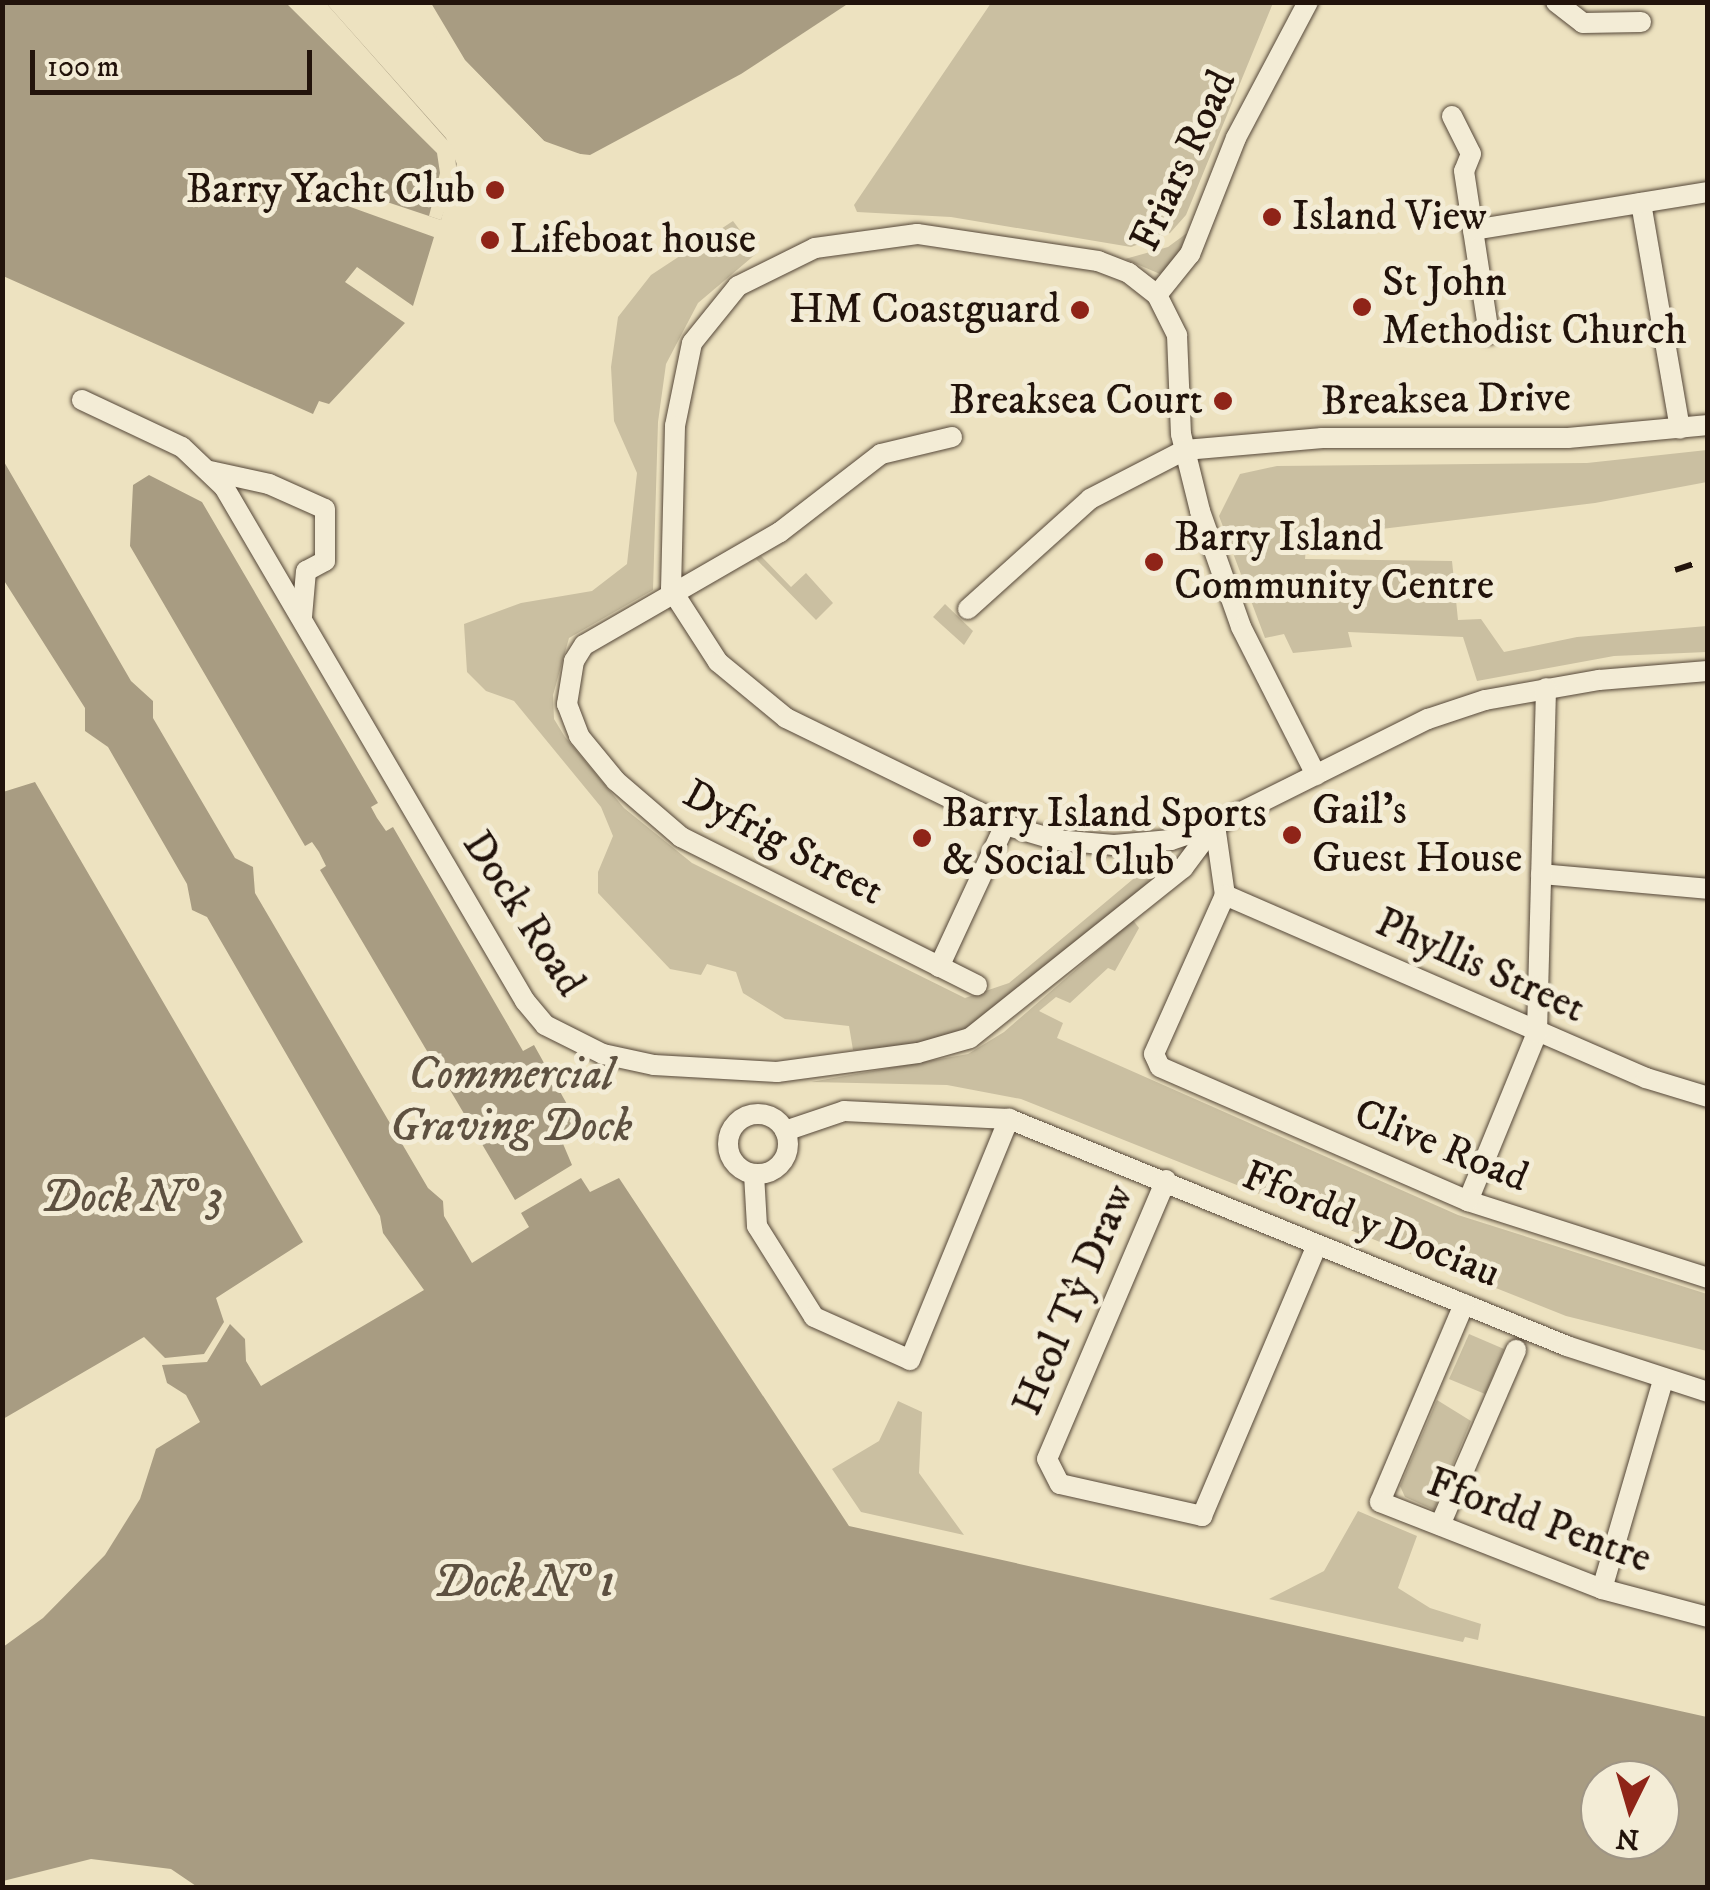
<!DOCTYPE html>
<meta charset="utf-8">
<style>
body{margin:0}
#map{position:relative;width:1710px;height:1890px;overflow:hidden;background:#ede2c0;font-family:"IM FELL DW Pica",serif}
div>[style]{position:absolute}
.green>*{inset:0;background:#cabfa1}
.water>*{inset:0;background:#a89c82}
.pier>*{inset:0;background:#ede2c0}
.roads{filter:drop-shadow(0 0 2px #554738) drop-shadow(0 0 2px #554738)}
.street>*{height:20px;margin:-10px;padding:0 10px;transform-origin:10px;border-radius:10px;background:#f3ecd6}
.street>.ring{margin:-10px;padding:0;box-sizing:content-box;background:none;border:20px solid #f3ecd6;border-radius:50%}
.rail>*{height:6px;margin-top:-3px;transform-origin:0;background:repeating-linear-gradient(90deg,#22130b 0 18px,transparent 0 36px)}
.dots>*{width:28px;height:28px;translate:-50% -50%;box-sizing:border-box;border:5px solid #f3ecd6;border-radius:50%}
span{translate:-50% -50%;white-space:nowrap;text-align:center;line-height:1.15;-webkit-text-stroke:10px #f3ecd6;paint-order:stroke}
.street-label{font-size:42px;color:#22130b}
.poi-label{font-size:42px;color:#22130b}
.right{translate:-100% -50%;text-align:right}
.left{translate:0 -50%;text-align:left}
.water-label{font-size:45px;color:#5e5141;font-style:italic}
.frame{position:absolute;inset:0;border:5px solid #22130b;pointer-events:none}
.north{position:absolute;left:1580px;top:1760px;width:100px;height:100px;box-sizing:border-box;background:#f3ecd6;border:2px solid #9f9585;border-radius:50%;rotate:185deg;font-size:28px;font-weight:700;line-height:40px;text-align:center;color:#22130b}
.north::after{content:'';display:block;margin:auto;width:35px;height:45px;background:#8f2418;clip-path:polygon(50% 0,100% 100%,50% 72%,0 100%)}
.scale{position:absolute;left:30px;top:50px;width:282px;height:45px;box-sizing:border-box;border:5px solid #22130b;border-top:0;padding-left:12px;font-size:30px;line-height:35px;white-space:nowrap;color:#22130b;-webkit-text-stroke:8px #f3ecd6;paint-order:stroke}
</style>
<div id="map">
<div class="green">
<div style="clip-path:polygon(991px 3px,1273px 3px,1186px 215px,1170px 233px,1131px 247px,951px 217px,857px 212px,854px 205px)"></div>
<div style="clip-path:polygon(733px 221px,757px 253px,698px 303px,666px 364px,658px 422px,653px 590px,569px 638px,553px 695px,554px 719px,565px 737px,624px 808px,692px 863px,965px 998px,1009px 983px,1157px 859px,1180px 857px,990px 1021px,910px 1046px,853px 1050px,849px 1026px,785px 1019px,743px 993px,736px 972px,707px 964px,701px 975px,670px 969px,598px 893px,598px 872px,613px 836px,601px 807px,514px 701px,486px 691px,467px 672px,464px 624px,521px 603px,592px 591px,627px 564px,637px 473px,614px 421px,611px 367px,618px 317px,651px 275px)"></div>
<div style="clip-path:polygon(1187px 233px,1176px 263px,1160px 274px,1125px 259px,1168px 247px)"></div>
<div style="clip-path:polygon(1707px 450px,1707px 482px,1595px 503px,1307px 538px,1305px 559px,1452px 561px,1458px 620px,1481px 619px,1504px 652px,1577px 637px,1707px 626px,1707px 652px,1614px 656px,1477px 681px,1463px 637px,1348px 632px,1352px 647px,1293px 653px,1284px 634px,1265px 638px,1219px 516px,1240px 474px,1277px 466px,1587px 463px)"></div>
<div style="clip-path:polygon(761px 556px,791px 587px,806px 573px,833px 603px,816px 620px,756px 559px)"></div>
<div style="clip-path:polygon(945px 604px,973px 631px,964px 645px,933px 617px)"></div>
<div style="clip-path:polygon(1133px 920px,1139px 928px,1115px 971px,1108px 968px,1070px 1003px,1056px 997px,1039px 1011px,1063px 1023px,1057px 1038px,1458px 1215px,1707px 1294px,1707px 1351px,1566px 1316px,1021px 1099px,947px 1085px,811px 1082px,968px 1054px,1004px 1032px)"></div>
<div style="clip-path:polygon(1469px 1334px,1504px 1349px,1485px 1394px,1449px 1379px)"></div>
<div style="clip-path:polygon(1437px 1400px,1471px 1421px,1434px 1510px,1405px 1497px,1400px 1486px)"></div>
<div style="clip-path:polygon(898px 1401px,922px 1412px,919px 1473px,964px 1535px,861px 1512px,832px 1469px,879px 1441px)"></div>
<div style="clip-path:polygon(1358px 1511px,1417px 1536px,1398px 1588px,1430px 1608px,1481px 1624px,1478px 1640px,1465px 1637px,1463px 1642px,1269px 1599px,1324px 1571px)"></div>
</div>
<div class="water">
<div style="clip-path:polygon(3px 3px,326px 3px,446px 138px,457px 164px,441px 220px,309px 176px,306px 191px,434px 237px,413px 306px,357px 267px,345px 282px,405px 323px,329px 404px,319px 401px,313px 414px,3px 276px)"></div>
<div style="clip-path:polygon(408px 3px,849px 3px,741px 74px,590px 155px,561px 152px,544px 141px)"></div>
<div style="clip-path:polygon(evenodd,3px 460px,131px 681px,153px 701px,153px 718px,235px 858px,253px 867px,255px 893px,428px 1188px,443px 1201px,444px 1216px,472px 1263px,529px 1227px,521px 1213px,581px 1178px,590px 1192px,619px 1178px,849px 1526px,1707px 1717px,1707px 1887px,199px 1888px,171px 1869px,91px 1859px,3px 1881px,3px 1647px,43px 1618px,105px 1555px,140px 1499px,156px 1449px,200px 1422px,186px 1395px,167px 1383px,162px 1365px,207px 1362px,230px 1324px,245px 1339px,246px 1361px,261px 1386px,424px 1290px,383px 1233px,380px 1216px,207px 917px,192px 910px,187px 884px,108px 747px,85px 731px,85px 708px,3px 579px,3px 460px,1600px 1780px,1660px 1780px,1660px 1840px,1600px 1840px,1600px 1780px)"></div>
<div style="clip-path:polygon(149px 475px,202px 502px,378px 803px,371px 807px,377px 818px,386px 831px,393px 827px,523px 1051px,534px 1045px,578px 1124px,561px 1139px,572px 1165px,515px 1200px,320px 870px,326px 866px,319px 852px,312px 842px,305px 846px,130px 546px,133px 485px)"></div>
<div style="clip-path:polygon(35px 782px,303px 1242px,216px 1298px,224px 1322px,204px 1354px,165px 1358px,144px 1337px,3px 1419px,3px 792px)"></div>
</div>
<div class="pier">
<div style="clip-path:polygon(403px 2px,431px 3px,465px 60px,544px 141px,594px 159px,560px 157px,541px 145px)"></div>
<div style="clip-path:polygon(286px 3px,326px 3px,454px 148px,457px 175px,441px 220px,429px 216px,440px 173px,437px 153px)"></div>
</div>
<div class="roads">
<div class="street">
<div style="left:1308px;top:2px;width:154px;rotate:117.9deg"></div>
<div style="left:1236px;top:138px;width:125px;rotate:111.6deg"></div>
<div style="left:1190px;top:254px;width:53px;rotate:128.8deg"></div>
<div style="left:1157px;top:295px;width:45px;rotate:63.4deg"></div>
<div style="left:1177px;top:335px;width:99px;rotate:87.7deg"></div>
<div style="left:1181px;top:434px;width:79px;rotate:76.1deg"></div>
<div style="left:1200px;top:511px;width:123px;rotate:70.5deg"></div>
<div style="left:1241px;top:627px;width:166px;rotate:63.1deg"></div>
<div style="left:1556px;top:2px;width:34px;rotate:38deg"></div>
<div style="left:1583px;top:23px;width:58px;rotate:-1deg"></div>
<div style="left:1452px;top:116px;width:42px;rotate:63.4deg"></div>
<div style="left:1471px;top:154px;width:18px;rotate:112deg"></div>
<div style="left:1464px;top:171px;width:165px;rotate:81.3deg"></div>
<div style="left:1641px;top:203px;width:229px;rotate:80.2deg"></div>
<div style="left:1473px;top:230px;width:238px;rotate:-9.2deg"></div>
<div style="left:1157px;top:295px;width:36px;rotate:-142deg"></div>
<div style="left:1129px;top:273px;width:33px;rotate:-159deg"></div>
<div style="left:1098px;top:261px;width:183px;rotate:-171.5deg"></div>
<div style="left:917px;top:234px;width:103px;rotate:172.2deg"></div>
<div style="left:815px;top:248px;width:86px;rotate:153.7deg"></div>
<div style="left:738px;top:286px;width:73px;rotate:128.9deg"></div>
<div style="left:692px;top:343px;width:85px;rotate:101.6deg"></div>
<div style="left:675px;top:426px;width:163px;rotate:91.4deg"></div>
<div style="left:671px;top:589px;width:87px;rotate:57.2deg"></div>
<div style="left:718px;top:662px;width:88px;rotate:39.5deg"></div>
<div style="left:786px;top:718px;width:244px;rotate:26deg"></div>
<div style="left:1005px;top:825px;width:53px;rotate:16.4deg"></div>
<div style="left:1056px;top:840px;width:58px;rotate:4.9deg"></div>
<div style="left:1114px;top:845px;width:57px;rotate:-5deg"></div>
<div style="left:1171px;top:840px;width:46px;rotate:-18.8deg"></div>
<div style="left:1215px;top:825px;width:238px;rotate:-26.5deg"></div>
<div style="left:1428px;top:719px;width:60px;rotate:-18.4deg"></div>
<div style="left:1485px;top:700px;width:116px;rotate:-10deg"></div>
<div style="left:1599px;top:680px;width:109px;rotate:-4.7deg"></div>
<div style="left:82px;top:400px;width:110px;rotate:25.2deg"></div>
<div style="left:182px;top:447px;width:58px;rotate:43.6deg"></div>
<div style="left:224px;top:487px;width:596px;rotate:59.65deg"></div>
<div style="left:525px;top:1001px;width:31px;rotate:50deg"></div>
<div style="left:545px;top:1025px;width:65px;rotate:26.6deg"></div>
<div style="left:603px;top:1054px;width:52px;rotate:12.2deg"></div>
<div style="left:654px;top:1065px;width:123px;rotate:3.3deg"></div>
<div style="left:777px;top:1072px;width:142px;rotate:-7.7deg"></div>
<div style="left:918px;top:1053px;width:54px;rotate:-16.1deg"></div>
<div style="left:970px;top:1038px;width:273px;rotate:-38.6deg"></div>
<div style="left:1183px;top:868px;width:54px;rotate:-53.3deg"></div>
<div style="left:952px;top:437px;width:73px;rotate:166.5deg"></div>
<div style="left:881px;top:454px;width:128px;rotate:142.3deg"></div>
<div style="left:780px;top:532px;width:226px;rotate:150deg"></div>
<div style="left:584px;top:645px;width:19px;rotate:122deg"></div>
<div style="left:574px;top:661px;width:44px;rotate:99.2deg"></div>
<div style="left:567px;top:704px;width:34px;rotate:69deg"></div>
<div style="left:579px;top:736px;width:58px;rotate:50.6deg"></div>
<div style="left:616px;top:781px;width:86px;rotate:40.7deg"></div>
<div style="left:681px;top:837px;width:331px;rotate:26.6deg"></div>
<div style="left:210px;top:471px;width:60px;rotate:12.4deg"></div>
<div style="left:269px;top:484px;width:61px;rotate:24.1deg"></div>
<div style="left:325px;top:509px;width:52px;rotate:90deg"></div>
<div style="left:325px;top:561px;width:21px;rotate:152deg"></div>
<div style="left:306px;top:571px;width:46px;rotate:95deg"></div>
<div style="left:968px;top:609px;width:164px;rotate:-42deg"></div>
<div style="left:1090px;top:499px;width:107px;rotate:-27.3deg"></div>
<div style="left:1185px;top:450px;width:138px;rotate:-5deg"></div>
<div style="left:1322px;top:438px;width:246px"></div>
<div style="left:1568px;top:438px;width:141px;rotate:-5.3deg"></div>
<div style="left:1215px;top:825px;width:71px;rotate:81.9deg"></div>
<div style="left:1225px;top:895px;width:174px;rotate:114.1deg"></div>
<div style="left:1154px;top:1054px;width:14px;rotate:65deg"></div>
<div style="left:1160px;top:1067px;width:336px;rotate:23.5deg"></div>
<div style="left:1468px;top:1201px;width:252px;rotate:17.8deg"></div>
<div style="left:1541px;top:874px;width:168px;rotate:5.1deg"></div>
<div style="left:1225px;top:895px;width:459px;rotate:23.5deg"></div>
<div style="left:1646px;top:1078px;width:65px;rotate:17deg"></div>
<div style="left:939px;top:967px;width:157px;rotate:-65.1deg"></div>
<div class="ring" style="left:728px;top:1114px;width:40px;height:40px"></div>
<div style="left:785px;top:1131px;width:62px;rotate:-18.7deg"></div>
<div style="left:844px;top:1111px;width:165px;rotate:2.8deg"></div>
<div style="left:1009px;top:1119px;width:602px;rotate:22.14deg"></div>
<div style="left:1567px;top:1346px;width:148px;rotate:18.1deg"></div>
<div style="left:754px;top:1174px;width:52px;rotate:86.7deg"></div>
<div style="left:757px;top:1226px;width:107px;rotate:57.9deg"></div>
<div style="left:814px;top:1317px;width:105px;rotate:24.1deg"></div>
<div style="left:910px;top:1360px;width:261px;rotate:-67.7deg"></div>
<div style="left:1166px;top:1180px;width:303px;rotate:113.1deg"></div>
<div style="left:1047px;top:1459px;width:28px;rotate:63deg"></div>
<div style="left:1060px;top:1484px;width:146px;rotate:12.7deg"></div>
<div style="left:1202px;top:1516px;width:294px;rotate:-67deg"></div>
<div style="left:1468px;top:1201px;width:182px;rotate:-67.7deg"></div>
<div style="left:1537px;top:1033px;width:345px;rotate:-88.5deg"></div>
<div style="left:1464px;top:1304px;width:215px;rotate:113deg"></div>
<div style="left:1380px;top:1502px;width:238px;rotate:21.4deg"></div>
<div style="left:1602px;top:1589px;width:110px;rotate:14.8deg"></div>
<div style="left:1440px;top:1525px;width:191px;rotate:-66.5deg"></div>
<div style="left:1602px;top:1589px;width:217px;rotate:-73.7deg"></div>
</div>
</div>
<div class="rail">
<div style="left:1675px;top:570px;width:35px;rotate:-18deg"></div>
</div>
<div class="dots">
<div style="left:495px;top:190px;background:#8f2418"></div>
<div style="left:1272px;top:217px;background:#8f2418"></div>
<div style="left:490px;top:240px;background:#8f2418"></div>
<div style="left:1362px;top:307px;background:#8f2418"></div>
<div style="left:1080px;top:310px;background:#8f2418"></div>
<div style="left:1223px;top:401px;background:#8f2418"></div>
<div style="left:1154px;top:562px;background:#8f2418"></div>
<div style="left:1292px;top:835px;background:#8f2418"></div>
<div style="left:922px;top:838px;background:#8f2418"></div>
</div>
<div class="street-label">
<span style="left:1184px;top:161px;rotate:-65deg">Friars Road</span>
<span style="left:1446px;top:400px;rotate:-1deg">Breaksea Drive</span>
<span style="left:783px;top:843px;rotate:28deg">Dyfrig Street</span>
<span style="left:523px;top:914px;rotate:57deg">Dock Road</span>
<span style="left:1480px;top:966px;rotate:24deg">Phyllis Street</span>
<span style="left:1441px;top:1146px;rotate:22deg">Clive Road</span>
<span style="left:1371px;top:1225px;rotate:22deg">Ffordd y Dociau</span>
<span style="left:1074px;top:1300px;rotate:-67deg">Heol Tŷ Draw</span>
<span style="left:1539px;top:1521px;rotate:20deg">Ffordd Pentre</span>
</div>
<div class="poi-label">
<span class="right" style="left:475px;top:190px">Barry Yacht Club</span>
<span class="left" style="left:1292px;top:217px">Island View</span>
<span class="left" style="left:510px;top:240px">Lifeboat house</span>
<span class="left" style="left:1382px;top:307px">St John<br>Methodist Church</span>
<span class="right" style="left:1060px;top:310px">HM Coastguard</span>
<span class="right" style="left:1203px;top:401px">Breaksea Court</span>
<span class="left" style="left:1174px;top:562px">Barry Island<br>Community Centre</span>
<span class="left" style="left:1312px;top:835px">Gail's<br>Guest House</span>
<span class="left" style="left:942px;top:838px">Barry Island Sports<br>&amp; Social Club</span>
</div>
<div class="water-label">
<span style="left:511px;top:1102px">Commercial<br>Graving Dock</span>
<span style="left:132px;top:1199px">Dock Nº 3</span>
<span style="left:524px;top:1584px">Dock Nº 1</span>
</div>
<div class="frame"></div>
<div class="north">N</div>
<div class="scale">100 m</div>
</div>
